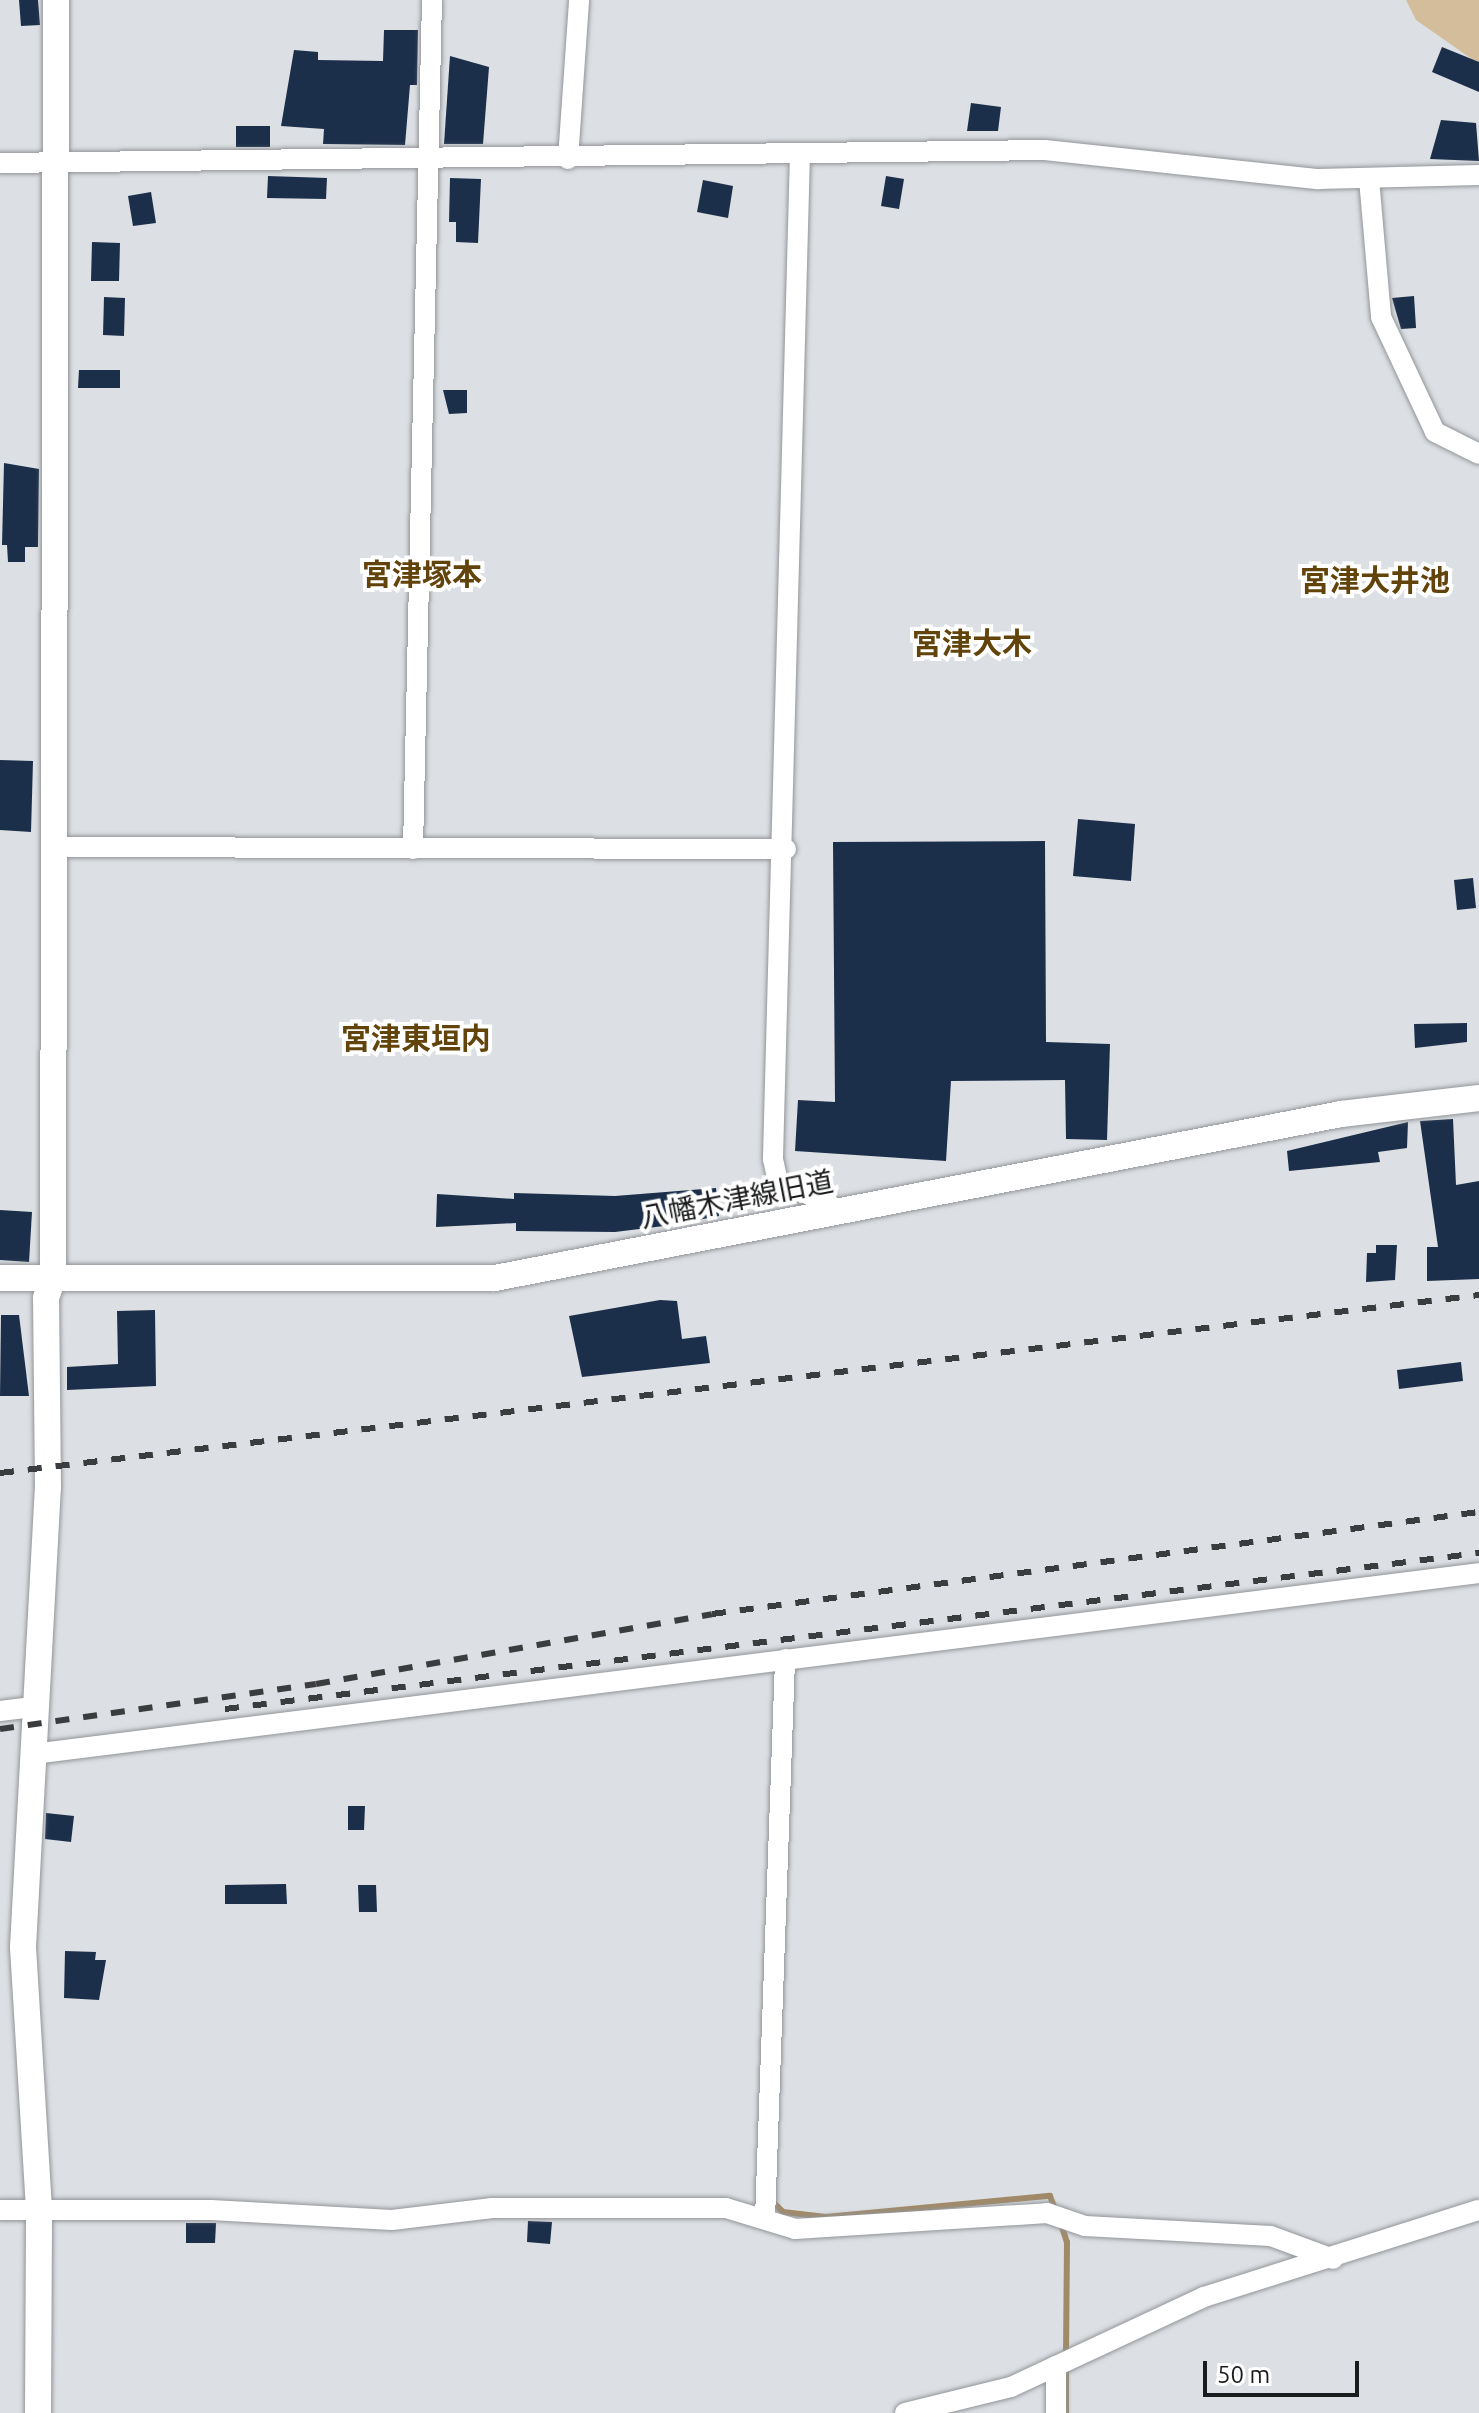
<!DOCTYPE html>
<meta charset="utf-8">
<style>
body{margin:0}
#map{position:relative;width:1479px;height:2413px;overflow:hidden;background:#dcdfe3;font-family:Ubuntu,"Noto Sans JP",sans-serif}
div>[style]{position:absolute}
.green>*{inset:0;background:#d4bd9b}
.stream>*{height:6px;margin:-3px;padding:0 3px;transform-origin:3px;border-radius:3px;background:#a18a68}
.building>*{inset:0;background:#1c2f4a}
.roads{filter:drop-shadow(0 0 2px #929599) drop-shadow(0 0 2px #929599)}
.minor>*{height:20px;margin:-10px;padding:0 10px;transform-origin:10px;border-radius:10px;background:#fff}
.tertiary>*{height:26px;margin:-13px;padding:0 13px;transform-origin:13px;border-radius:13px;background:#fff}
.rail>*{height:6px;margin-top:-3px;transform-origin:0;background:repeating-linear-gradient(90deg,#3a3c3d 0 14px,transparent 0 28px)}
span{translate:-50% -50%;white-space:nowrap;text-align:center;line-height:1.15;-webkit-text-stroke:8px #fff;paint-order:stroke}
.street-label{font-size:28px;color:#1a1b1c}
.neighbourhood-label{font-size:30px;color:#62430a;font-weight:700}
.scale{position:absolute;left:1203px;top:2361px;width:156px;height:36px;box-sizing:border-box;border:4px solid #1a1b1c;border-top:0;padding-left:10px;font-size:24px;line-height:28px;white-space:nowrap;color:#1a1b1c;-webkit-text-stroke:6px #fff;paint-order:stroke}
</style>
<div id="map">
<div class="green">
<div style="clip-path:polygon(1406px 0,1479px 0,1479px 64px,1416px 20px)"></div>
</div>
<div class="stream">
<div style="left:770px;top:2199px;width:18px;rotate:45deg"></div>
<div style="left:783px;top:2212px;width:43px;rotate:6.6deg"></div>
<div style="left:826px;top:2217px;width:225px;rotate:-5.4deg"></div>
<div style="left:1050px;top:2196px;width:14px;rotate:69deg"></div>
<div style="left:1061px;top:2224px;width:19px;rotate:72deg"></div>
<div style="left:1067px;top:2242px;width:113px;rotate:90.5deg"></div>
<div style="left:1066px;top:2413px;width:47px;rotate:-90deg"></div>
</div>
<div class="building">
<div style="clip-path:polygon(19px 0,38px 0,40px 25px,21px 26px)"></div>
<div style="clip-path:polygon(384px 30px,418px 30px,417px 85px,410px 85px,405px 145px,323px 144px,324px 129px,281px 126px,294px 50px,318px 52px,318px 60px,383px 61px)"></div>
<div style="clip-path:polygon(1442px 47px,1479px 62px,1479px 92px,1432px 72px)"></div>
<div style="clip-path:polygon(450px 56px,489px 67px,483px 144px,444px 144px)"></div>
<div style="clip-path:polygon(971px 103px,1001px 107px,998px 131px,967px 131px)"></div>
<div style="clip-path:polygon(1441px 120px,1476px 123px,1479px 161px,1430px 159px)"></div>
<div style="clip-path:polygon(236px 126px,270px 126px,270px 147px,236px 147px)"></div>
<div style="clip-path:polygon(268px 176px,327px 178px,326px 199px,267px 198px)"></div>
<div style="clip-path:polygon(886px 176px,904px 179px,899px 209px,881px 206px)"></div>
<div style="clip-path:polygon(450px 178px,481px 179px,478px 243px,456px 242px,456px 222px,449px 222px)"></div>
<div style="clip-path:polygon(703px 180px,733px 186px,728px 218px,697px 212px)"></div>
<div style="clip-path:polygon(151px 192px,156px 223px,133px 226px,128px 196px)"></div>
<div style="clip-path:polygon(92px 242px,120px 243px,119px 281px,91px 281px)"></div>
<div style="clip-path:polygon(1414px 296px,1416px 328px,1401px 329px,1392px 298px)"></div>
<div style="clip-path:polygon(104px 297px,125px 298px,124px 336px,103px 335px)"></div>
<div style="clip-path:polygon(79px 370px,120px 370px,120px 388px,78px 388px)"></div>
<div style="clip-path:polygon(443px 390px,467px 390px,467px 413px,449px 414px)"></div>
<div style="clip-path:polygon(4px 463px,39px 469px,38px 547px,25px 547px,25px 562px,8px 562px,7px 545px,2px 545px)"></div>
<div style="clip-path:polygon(0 760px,33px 761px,31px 832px,0 830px)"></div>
<div style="clip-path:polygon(1078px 819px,1135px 824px,1131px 881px,1073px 876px)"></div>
<div style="clip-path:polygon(1045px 841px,1046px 1042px,1110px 1044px,1107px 1140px,1066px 1139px,1065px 1080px,951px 1081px,946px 1161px,795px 1151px,798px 1100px,835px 1102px,833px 842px)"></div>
<div style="clip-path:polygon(1473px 878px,1476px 908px,1457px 910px,1454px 880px)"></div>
<div style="clip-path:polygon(1467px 1023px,1467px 1042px,1415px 1048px,1414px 1024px)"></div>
<div style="clip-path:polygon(1453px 1119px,1456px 1185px,1479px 1181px,1479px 1279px,1427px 1281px,1427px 1247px,1438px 1247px,1420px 1121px)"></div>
<div style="clip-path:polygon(1408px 1122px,1407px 1148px,1378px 1152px,1380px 1162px,1289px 1171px,1287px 1151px)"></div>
<div style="clip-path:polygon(716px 1188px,719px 1216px,672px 1225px,615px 1232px,516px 1231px,516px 1223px,436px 1227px,437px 1194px,514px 1199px,514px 1193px,615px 1196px)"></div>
<div style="clip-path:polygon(0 1210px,32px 1212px,29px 1262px,0 1260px)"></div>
<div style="clip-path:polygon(1376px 1245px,1397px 1245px,1395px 1280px,1366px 1282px,1367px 1253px,1376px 1253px)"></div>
<div style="clip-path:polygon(660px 1300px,677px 1301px,682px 1339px,706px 1336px,710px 1363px,582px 1377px,569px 1316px)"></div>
<div style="clip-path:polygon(155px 1310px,156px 1386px,67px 1390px,67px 1367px,118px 1364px,117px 1311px)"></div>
<div style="clip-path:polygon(1px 1315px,19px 1315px,29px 1396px,0 1396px)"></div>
<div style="clip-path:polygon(1461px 1362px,1463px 1381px,1399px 1389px,1397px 1370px)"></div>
<div style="clip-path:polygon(348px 1806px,365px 1806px,364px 1830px,348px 1830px)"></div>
<div style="clip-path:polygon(46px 1813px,74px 1816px,71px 1842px,45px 1839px)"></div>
<div style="clip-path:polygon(286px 1884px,287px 1904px,225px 1904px,225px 1885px)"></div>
<div style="clip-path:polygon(358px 1885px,376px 1885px,377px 1912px,359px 1912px)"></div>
<div style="clip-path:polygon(65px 1951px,96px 1952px,95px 1960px,106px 1960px,99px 2000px,64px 1998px)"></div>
<div style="clip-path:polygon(528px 2221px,552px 2222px,550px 2244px,527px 2242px)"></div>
<div style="clip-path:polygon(186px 2223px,216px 2223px,215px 2243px,186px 2243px)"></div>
</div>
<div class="roads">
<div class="minor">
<div style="left:800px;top:153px;width:1006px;rotate:91.54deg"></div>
<div style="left:773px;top:1159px;width:25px;rotate:78deg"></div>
<div style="left:778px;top:1183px;width:53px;rotate:20.8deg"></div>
<div style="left:828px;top:1202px;width:13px;rotate:61deg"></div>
<div style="left:568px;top:159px;width:159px;rotate:-86deg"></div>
<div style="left:0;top:163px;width:1045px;rotate:-0.71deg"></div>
<div style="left:1045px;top:150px;width:275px;rotate:6.1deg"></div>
<div style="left:1318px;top:179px;width:161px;rotate:-1.4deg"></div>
<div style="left:1369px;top:179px;width:139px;rotate:85deg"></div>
<div style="left:1381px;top:317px;width:127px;rotate:64.8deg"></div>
<div style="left:1435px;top:432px;width:49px;rotate:26.6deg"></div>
<div style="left:54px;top:847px;width:732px;rotate:0.16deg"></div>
<div style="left:413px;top:849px;width:849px;rotate:-88.72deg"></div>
<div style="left:0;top:1711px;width:35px;rotate:-7deg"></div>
<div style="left:33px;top:1754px;width:1457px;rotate:-7.13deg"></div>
<div style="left:0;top:2210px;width:211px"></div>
<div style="left:211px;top:2210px;width:181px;rotate:3.2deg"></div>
<div style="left:392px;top:2220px;width:101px;rotate:-6.8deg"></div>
<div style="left:492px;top:2208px;width:234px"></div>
<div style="left:726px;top:2208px;width:72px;rotate:16.9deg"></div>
<div style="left:795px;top:2229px;width:253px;rotate:-3.6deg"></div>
<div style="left:1047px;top:2213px;width:40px;rotate:18.9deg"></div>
<div style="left:1085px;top:2226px;width:186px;rotate:3.1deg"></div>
<div style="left:1271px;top:2236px;width:66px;rotate:20.4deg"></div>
<div style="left:765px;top:2219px;width:560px;rotate:-87.95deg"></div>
<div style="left:905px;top:2413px;width:109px;rotate:-13.8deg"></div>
<div style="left:1011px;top:2387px;width:50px;rotate:-25deg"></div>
<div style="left:1056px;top:2413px;width:47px;rotate:-90deg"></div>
<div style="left:1056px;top:2366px;width:163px;rotate:-25deg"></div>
<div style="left:1204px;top:2297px;width:288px;rotate:-17.6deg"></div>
</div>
<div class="tertiary">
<div style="left:0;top:1278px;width:495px"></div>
<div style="left:495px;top:1278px;width:862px;rotate:-10.97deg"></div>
<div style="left:1341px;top:1114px;width:139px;rotate:-6.6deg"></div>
<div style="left:38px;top:2413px;width:204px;rotate:-89.7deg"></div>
<div style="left:39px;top:2209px;width:262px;rotate:-93.5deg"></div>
<div style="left:23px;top:1947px;width:461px;rotate:-86.9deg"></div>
<div style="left:48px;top:1487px;width:189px;rotate:-90.6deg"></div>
<div style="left:46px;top:1298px;width:21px;rotate:-71deg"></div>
<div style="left:53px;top:1278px;width:1278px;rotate:-89.87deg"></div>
</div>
</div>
<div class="rail">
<div style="left:0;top:1473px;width:1490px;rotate:-6.86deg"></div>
<div style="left:225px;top:1709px;width:1264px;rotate:-7.09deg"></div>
<div style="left:0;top:1729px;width:319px;rotate:-8.1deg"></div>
<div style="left:316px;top:1684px;width:402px;rotate:-10deg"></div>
<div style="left:712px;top:1614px;width:774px;rotate:-7.58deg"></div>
</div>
<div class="street-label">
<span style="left:737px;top:1199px;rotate:-11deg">八幡木津線旧道</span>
</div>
<div class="neighbourhood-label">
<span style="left:422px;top:574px">宮津塚本</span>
<span style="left:1375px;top:580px">宮津大井池</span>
<span style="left:972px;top:643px">宮津大木</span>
<span style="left:416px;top:1038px">宮津東垣内</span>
</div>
<div class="scale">50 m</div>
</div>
